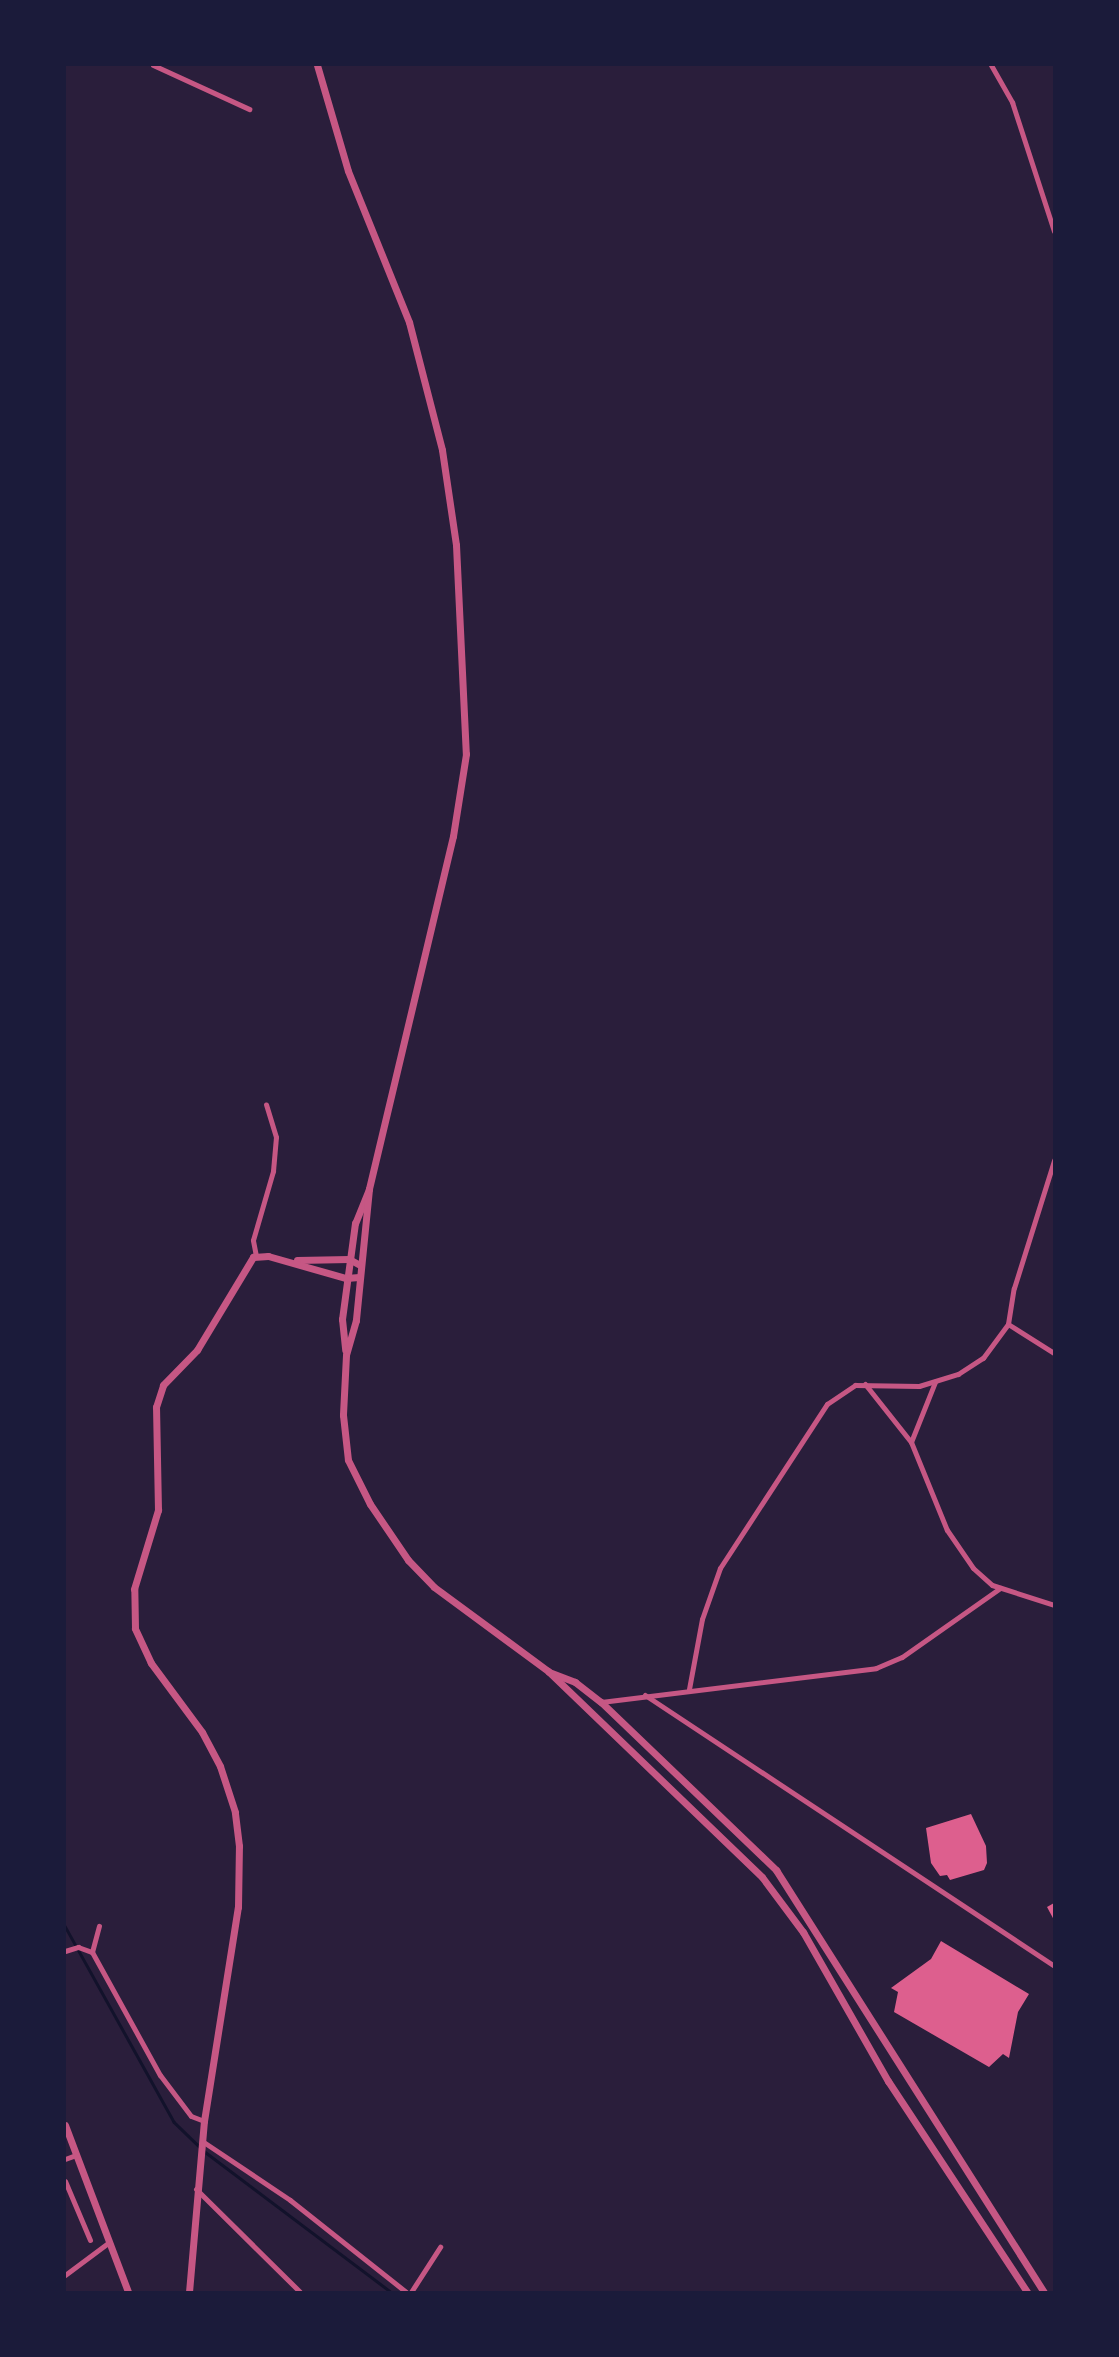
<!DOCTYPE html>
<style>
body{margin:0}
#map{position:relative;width:1119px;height:2357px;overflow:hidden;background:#1b1b3a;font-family:"Space Grotesk",sans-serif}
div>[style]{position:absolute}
.green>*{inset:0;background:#2a1e3b}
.stream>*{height:2.5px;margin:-1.25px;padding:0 1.25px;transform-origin:1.25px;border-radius:1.25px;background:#12122b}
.building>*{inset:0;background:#dd5f8e}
.minor>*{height:5px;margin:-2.5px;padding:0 2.5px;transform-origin:2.5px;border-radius:2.5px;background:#c65784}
.tertiary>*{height:7px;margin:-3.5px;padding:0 3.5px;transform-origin:3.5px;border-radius:3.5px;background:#c65784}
span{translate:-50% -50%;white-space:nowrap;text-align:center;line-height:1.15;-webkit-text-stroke:7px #1b1b3a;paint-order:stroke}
.frame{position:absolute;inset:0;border:66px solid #1b1b3a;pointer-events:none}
</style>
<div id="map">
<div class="green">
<div style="clip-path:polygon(65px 65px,1054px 65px,1054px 2292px,65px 2292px)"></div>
</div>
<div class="stream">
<div style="left:65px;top:1926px;width:224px;rotate:60.9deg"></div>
<div style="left:174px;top:2122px;width:35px;rotate:44deg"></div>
<div style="left:204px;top:2151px;width:234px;rotate:37deg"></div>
</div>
<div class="building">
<div style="clip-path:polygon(971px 1814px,986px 1846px,987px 1863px,984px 1870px,950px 1880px,947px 1875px,940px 1876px,931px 1863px,926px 1828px)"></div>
<div style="clip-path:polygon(1054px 1903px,1054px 1920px,1047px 1907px)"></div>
<div style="clip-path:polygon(941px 1941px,1029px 1994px,1018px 2012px,1009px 2058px,1003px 2054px,989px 2067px,894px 2012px,898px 1992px,891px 1988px,931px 1959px)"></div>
</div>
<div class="minor">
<div style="left:153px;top:65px;width:106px;rotate:24.6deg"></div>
<div style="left:991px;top:65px;width:43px;rotate:60.4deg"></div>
<div style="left:1012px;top:102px;width:136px;rotate:72deg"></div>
<div style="left:256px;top:1256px;width:16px;rotate:-101deg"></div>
<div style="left:253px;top:1240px;width:72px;rotate:-73.8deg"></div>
<div style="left:273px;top:1171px;width:34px;rotate:-85deg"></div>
<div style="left:276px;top:1137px;width:34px;rotate:-107deg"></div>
<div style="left:1008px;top:1324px;width:36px;rotate:-81deg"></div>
<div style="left:1014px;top:1288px;width:134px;rotate:-72.6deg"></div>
<div style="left:1008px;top:1324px;width:54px;rotate:32.2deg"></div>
<div style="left:865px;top:1384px;width:74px;rotate:51.6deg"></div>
<div style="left:911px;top:1442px;width:95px;rotate:67.8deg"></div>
<div style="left:947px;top:1530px;width:46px;rotate:55.6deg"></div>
<div style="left:973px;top:1568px;width:25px;rotate:42deg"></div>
<div style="left:992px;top:1585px;width:65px;rotate:17.9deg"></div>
<div style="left:911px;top:1442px;width:65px;rotate:-68.2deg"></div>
<div style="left:689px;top:1689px;width:71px;rotate:-79.5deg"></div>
<div style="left:702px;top:1619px;width:54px;rotate:-70.6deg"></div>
<div style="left:720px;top:1568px;width:196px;rotate:-56.9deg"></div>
<div style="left:827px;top:1404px;width:34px;rotate:-34deg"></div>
<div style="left:855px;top:1385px;width:64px;rotate:0.9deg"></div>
<div style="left:919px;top:1386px;width:41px;rotate:-17.1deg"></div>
<div style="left:958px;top:1374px;width:30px;rotate:-33deg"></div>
<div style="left:983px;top:1358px;width:42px;rotate:-53.7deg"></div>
<div style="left:645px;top:1695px;width:491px;rotate:33.5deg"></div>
<div style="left:601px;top:1702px;width:277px;rotate:-7deg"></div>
<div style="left:876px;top:1668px;width:28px;rotate:-23deg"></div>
<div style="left:902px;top:1657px;width:120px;rotate:-35.1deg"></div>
<div style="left:65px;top:1951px;width:14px;rotate:-17deg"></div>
<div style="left:78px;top:1947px;width:15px;rotate:20deg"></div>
<div style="left:92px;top:1952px;width:141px;rotate:61.1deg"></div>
<div style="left:160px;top:2075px;width:51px;rotate:52.9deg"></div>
<div style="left:191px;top:2116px;width:14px;rotate:21deg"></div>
<div style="left:92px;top:1952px;width:27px;rotate:-75deg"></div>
<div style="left:202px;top:2141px;width:106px;rotate:33.8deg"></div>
<div style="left:290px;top:2200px;width:148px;rotate:38.4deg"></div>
<div style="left:65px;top:2159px;width:12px;rotate:-20deg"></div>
<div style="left:65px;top:2181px;width:64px;rotate:67deg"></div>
<div style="left:196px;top:2189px;width:146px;rotate:44.7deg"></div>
<div style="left:65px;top:2275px;width:54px;rotate:-36.7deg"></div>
<div style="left:411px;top:2292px;width:54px;rotate:-57.2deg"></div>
</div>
<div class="tertiary">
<div style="left:317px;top:65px;width:110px;rotate:73.7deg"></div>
<div style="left:348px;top:171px;width:163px;rotate:68deg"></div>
<div style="left:409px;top:322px;width:132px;rotate:75.5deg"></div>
<div style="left:442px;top:450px;width:96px;rotate:81.6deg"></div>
<div style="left:456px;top:545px;width:209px;rotate:87.3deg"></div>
<div style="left:466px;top:754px;width:83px;rotate:99deg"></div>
<div style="left:453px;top:836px;width:363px;rotate:103.4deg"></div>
<div style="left:369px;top:1189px;width:37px;rotate:112deg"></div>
<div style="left:355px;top:1223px;width:97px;rotate:97.7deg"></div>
<div style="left:342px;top:1319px;width:31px;rotate:84deg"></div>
<div style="left:369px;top:1189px;width:132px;rotate:95.7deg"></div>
<div style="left:356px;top:1320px;width:36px;rotate:106deg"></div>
<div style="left:346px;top:1355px;width:60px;rotate:92.9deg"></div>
<div style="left:343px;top:1415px;width:45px;rotate:83.7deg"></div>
<div style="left:348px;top:1460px;width:49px;rotate:63.4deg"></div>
<div style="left:370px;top:1504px;width:68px;rotate:55.8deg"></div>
<div style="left:408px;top:1560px;width:37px;rotate:46deg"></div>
<div style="left:434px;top:1587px;width:142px;rotate:36.4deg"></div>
<div style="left:548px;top:1671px;width:297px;rotate:43.9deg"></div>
<div style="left:762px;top:1877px;width:69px;rotate:53.3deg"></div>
<div style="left:803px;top:1932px;width:172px;rotate:60.3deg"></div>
<div style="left:888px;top:2081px;width:253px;rotate:56.6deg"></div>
<div style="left:297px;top:1260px;width:52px;rotate:-1.1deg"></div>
<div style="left:349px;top:1259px;width:13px;rotate:29deg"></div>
<div style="left:549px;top:1672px;width:28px;rotate:21deg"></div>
<div style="left:575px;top:1682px;width:33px;rotate:38deg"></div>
<div style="left:601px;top:1702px;width:243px;rotate:43.8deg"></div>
<div style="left:776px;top:1870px;width:500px;rotate:57.6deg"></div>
<div style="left:65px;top:2125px;width:178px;rotate:69.3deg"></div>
<div style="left:189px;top:2292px;width:172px;rotate:-85deg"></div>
<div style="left:204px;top:2121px;width:217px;rotate:-81deg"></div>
<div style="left:238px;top:1907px;width:61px;rotate:-89.1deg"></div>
<div style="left:239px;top:1846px;width:34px;rotate:-97deg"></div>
<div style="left:235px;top:1812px;width:48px;rotate:-108.1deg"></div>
<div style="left:220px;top:1766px;width:38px;rotate:-118deg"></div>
<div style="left:202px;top:1732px;width:86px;rotate:-126.5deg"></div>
<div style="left:151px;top:1663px;width:38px;rotate:-115deg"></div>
<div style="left:135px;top:1628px;width:39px;rotate:-91deg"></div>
<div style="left:134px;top:1589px;width:83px;rotate:-73.1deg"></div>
<div style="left:158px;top:1510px;width:103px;rotate:-91.1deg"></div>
<div style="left:156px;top:1407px;width:23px;rotate:-72deg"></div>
<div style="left:163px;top:1385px;width:49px;rotate:-45.8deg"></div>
<div style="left:197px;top:1350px;width:109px;rotate:-58.9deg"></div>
<div style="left:253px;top:1257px;width:15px;rotate:-4deg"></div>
<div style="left:268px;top:1256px;width:81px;rotate:15.8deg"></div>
<div style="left:346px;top:1278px;width:13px;rotate:-4deg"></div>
</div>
<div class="frame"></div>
</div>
